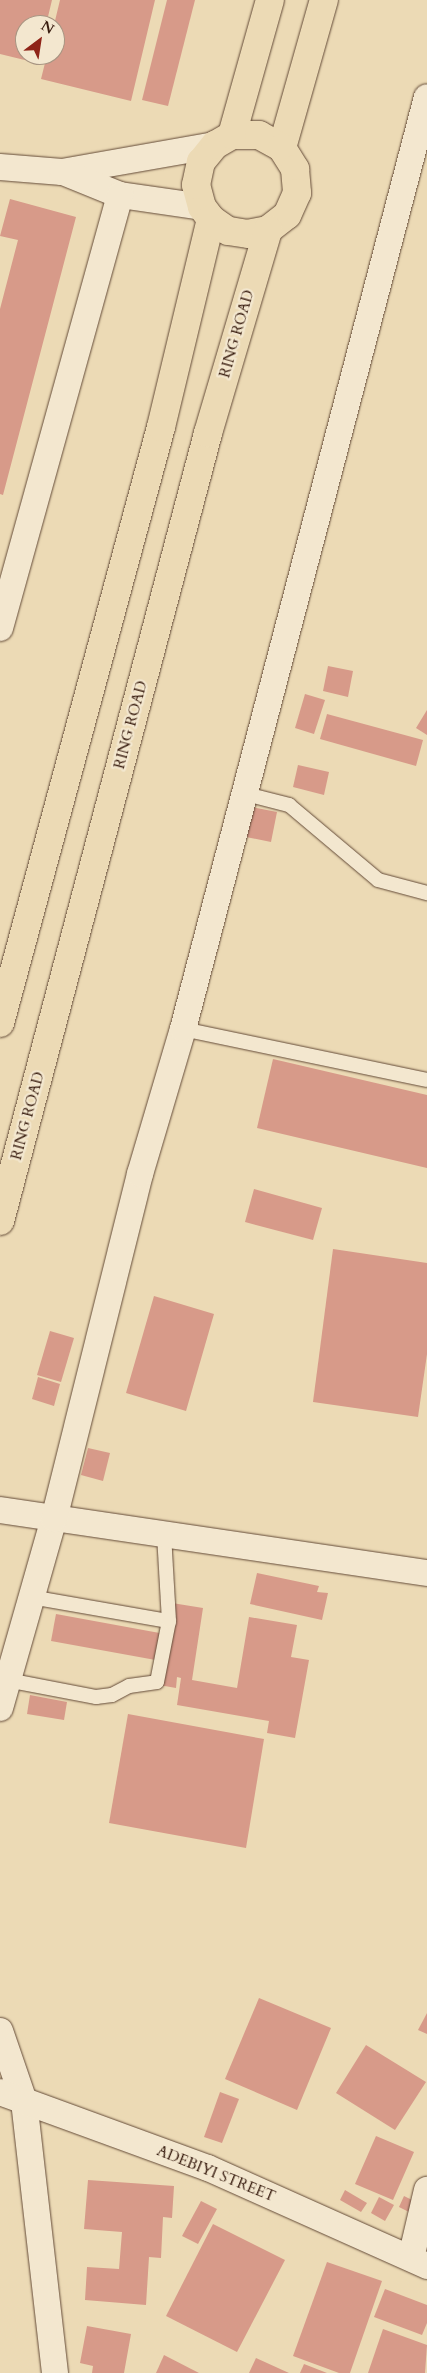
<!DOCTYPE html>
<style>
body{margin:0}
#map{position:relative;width:427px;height:2373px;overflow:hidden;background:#ecdab5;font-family:Cardo,serif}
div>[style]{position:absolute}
.building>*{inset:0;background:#d79a89}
.roads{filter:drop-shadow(0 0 1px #644b38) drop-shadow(0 0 1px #644b38)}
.service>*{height:14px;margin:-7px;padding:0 7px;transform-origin:7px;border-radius:7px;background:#f3e7cf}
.minor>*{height:26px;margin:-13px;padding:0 13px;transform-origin:13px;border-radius:13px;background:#f3e7cf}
.primary>*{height:28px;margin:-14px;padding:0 14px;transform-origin:14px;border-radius:14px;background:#ecdab5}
span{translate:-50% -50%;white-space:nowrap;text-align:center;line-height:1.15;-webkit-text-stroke:4.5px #f3e7cf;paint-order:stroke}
.street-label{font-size:15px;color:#371b0e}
.north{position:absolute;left:15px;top:15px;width:50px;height:50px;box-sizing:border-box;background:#f3e7cf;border:1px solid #a89582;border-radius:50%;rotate:31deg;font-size:14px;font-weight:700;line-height:20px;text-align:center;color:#371b0e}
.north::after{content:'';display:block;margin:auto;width:18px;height:22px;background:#8f2418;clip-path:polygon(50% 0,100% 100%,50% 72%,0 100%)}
</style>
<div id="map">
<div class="building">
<div style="clip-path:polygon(0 0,52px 0,46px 25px,25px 25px,25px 55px,39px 55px,37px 63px,0 54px)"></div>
<div style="clip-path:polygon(60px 0,155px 0,131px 101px,41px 79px,47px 55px,55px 55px,54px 25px)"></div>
<div style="clip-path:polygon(167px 0,195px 0,168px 106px,142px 100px)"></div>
<div style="clip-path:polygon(10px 199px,76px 217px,3px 495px,0 494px,0 309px,18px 240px,0 236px)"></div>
<div style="clip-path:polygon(328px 666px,353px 671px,348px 697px,323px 691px)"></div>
<div style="clip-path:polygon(305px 694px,325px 700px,314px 734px,295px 728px)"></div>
<div style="clip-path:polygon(427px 710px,427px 735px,416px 728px)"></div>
<div style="clip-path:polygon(327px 714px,423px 740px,416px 766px,320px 739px)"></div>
<div style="clip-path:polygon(298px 765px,329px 772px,324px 795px,293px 787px)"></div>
<div style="clip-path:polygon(252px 807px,277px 812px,271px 842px,246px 837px)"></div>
<div style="clip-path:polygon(273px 1059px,427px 1095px,427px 1168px,257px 1128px)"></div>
<div style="clip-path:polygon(254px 1189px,322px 1208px,313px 1240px,245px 1222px)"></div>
<div style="clip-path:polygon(333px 1249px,427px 1263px,427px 1354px,418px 1417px,313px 1402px)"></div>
<div style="clip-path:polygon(154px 1296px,214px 1314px,186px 1411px,126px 1393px)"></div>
<div style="clip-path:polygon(50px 1331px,74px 1338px,61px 1382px,37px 1375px)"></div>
<div style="clip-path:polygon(38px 1377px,60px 1384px,54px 1406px,32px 1399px)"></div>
<div style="clip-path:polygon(88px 1448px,110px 1453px,103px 1481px,81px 1475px)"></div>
<div style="clip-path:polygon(257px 1573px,319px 1586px,317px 1592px,328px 1593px,322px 1620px,250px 1604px)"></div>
<div style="clip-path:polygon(172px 1603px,203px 1608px,192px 1680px,237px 1688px,249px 1617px,297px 1625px,291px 1657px,309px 1660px,295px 1738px,267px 1733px,269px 1721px,177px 1705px,181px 1678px,177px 1677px,176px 1688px,159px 1685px)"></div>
<div style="clip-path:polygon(56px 1614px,165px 1634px,161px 1661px,51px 1641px)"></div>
<div style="clip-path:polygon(30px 1695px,67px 1702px,64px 1720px,27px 1714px)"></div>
<div style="clip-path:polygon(128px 1714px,264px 1739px,246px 1848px,109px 1823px)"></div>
<div style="clip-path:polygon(259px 1998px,331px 2028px,297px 2110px,225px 2079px)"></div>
<div style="clip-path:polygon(427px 2013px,427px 2034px,418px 2030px)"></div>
<div style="clip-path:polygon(366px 2045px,426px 2082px,395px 2130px,336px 2093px)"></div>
<div style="clip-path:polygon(220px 2092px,239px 2099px,222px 2143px,204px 2137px)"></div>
<div style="clip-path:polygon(376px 2136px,414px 2152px,393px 2200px,355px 2184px)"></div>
<div style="clip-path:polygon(88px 2180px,174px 2186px,172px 2218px,163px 2217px,161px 2258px,149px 2257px,146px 2305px,85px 2300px,87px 2267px,119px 2269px,122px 2232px,84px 2229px)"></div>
<div style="clip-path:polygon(345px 2190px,367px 2203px,361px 2212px,340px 2200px)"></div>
<div style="clip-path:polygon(404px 2196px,416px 2202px,411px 2213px,399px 2207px)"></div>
<div style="clip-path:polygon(379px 2197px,394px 2205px,385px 2221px,371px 2213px)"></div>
<div style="clip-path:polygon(201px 2201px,217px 2209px,198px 2244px,182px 2236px)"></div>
<div style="clip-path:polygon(213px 2224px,285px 2260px,237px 2352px,166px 2316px)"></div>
<div style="clip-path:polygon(327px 2262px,382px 2281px,350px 2373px,339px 2373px,293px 2356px)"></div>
<div style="clip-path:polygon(385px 2289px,427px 2305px,427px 2323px,422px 2335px,374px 2317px)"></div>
<div style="clip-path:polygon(87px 2326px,131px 2334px,124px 2373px,92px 2373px,93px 2366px,80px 2363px)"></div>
<div style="clip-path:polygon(383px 2329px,427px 2345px,425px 2373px,368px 2373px)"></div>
<div style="clip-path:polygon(164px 2355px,199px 2373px,156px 2373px)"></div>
<div style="clip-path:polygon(256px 2358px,289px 2373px,249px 2373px)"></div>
<div style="clip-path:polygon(304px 2364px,327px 2373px,300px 2373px)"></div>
</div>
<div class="roads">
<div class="service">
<div style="left:242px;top:793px;width:49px;rotate:14.3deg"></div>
<div style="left:289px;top:805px;width:116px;rotate:40.1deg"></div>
<div style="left:378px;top:880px;width:51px;rotate:14.9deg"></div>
<div style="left:183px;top:1029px;width:249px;rotate:11.8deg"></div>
<div style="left:31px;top:1597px;width:140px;rotate:9.9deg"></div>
<div style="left:7px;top:1680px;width:91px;rotate:10.8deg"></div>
<div style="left:96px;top:1697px;width:16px;rotate:-7deg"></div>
<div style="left:112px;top:1695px;width:19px;rotate:-28deg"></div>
<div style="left:129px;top:1686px;width:28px;rotate:-8deg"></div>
<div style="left:157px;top:1682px;width:62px;rotate:-78.9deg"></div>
<div style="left:169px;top:1621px;width:87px;rotate:-93.3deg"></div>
</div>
<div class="minor">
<div style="left:0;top:167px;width:62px;rotate:4.6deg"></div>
<div style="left:62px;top:172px;width:155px;rotate:-10deg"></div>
<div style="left:63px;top:172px;width:61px;rotate:22deg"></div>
<div style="left:120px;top:195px;width:83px;rotate:8.3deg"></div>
<div style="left:0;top:628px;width:449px;rotate:-74.5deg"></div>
<div style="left:0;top:1510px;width:432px;rotate:8.4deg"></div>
<div style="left:0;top:1708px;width:197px;rotate:-74.1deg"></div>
<div style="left:54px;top:1519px;width:356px;rotate:-76deg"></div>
<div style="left:140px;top:1174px;width:151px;rotate:-73.5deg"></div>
<div style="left:183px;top:1029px;width:963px;rotate:-75.33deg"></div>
<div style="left:0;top:2031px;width:74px;rotate:71.1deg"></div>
<div style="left:24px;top:2101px;width:274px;rotate:83.5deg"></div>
<div style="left:0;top:2092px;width:221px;rotate:20.1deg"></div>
<div style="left:208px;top:2168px;width:240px;rotate:24.1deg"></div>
<div style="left:411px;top:2258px;width:70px;rotate:-76.8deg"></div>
</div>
<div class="primary">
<div style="left:232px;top:135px;width:140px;rotate:-74.3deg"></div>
<div style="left:282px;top:148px;width:154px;rotate:-74.2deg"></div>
<div style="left:0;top:1023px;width:617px;rotate:-74.88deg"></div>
<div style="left:161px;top:427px;width:214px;rotate:-76.5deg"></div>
<div style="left:211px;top:219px;width:15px;rotate:-127deg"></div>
<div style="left:202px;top:207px;width:23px;rotate:-105deg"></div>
<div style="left:196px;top:185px;width:24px;rotate:-78deg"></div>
<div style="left:201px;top:162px;width:22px;rotate:-51deg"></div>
<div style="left:215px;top:145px;width:20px;rotate:-30deg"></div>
<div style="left:232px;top:135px;width:27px"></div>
<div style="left:259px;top:135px;width:26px;rotate:29deg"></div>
<div style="left:282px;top:148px;width:25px;rotate:58deg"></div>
<div style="left:295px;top:169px;width:24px;rotate:85deg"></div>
<div style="left:297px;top:193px;width:24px;rotate:114deg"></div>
<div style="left:287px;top:215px;width:24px;rotate:142deg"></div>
<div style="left:268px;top:230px;width:20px;rotate:169deg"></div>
<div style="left:248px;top:234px;width:20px;rotate:-171deg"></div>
<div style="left:228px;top:231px;width:21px;rotate:-145deg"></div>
<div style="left:0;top:1221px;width:815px;rotate:-75.21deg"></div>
<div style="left:208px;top:433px;width:212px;rotate:-73.5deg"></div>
</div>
</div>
<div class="street-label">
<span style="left:237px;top:334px;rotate:-74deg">RING ROAD</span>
<span style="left:131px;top:725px;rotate:-75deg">RING ROAD</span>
<span style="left:28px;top:1116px;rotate:-75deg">RING ROAD</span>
<span style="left:216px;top:2174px;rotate:22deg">ADEBIYI STREET</span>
</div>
<div class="north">N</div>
</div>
